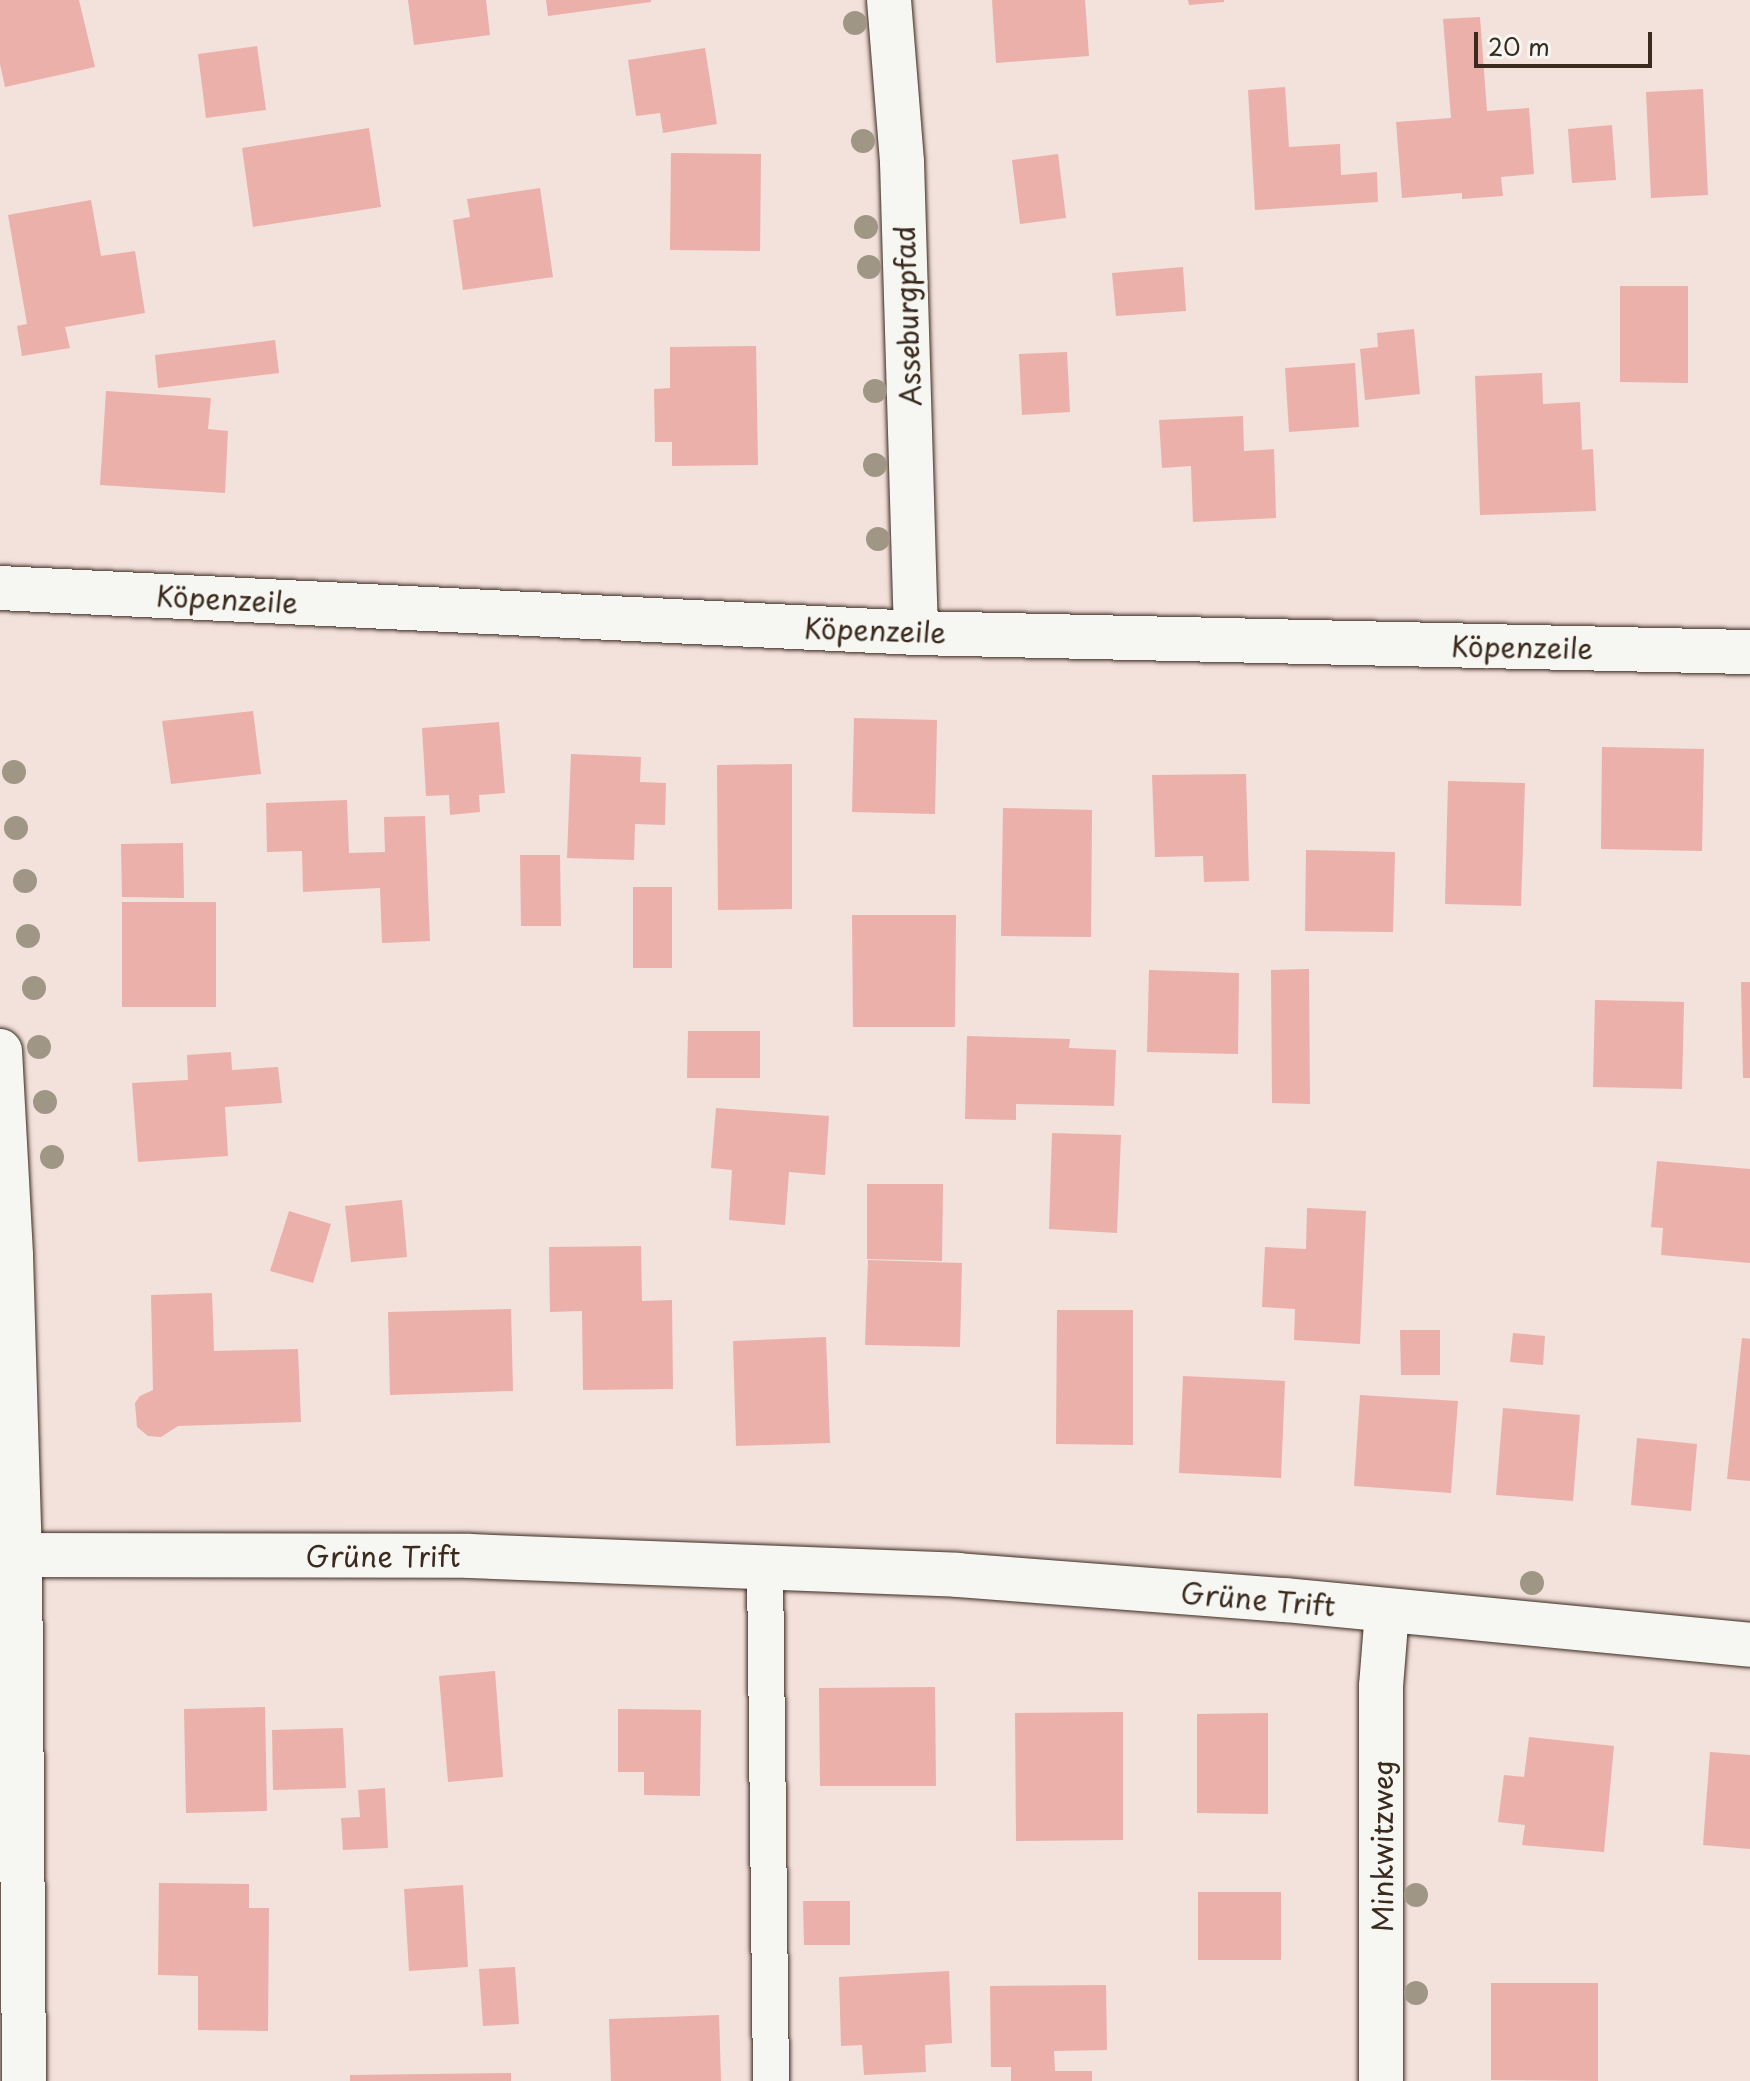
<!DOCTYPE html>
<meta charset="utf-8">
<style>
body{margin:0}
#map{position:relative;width:1750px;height:2081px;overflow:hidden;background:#f3e1dc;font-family:"Playpen Sans",sans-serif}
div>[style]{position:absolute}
.building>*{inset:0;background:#ebb0a9}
.roads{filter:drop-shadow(0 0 2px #3b2a1e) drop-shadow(0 0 2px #3b2a1e)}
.lane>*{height:36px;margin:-18px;padding:0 18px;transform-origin:18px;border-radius:18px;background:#f6f6f2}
.street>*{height:44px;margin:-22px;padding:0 22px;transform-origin:22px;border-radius:22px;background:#f6f6f2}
.trees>*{width:24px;height:24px;margin:-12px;border-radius:50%;background:#a09685}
span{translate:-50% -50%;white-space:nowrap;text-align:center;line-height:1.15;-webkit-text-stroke:6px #f6f6f2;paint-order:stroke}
.street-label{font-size:28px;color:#3b2a1e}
.scale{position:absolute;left:1474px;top:32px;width:178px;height:36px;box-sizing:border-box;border:4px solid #3b2a1e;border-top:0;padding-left:10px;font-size:24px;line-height:28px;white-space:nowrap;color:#3b2a1e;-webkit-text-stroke:6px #f6f6f2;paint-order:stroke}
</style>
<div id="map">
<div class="building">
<div style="clip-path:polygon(0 0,79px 0,95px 67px,5px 87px,0 64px)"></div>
<div style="clip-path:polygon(408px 0,486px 0,490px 35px,414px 45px)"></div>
<div style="clip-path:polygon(546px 0,651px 0,651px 2px,548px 16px)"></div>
<div style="clip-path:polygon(992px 0,1085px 0,1089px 56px,996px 63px)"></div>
<div style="clip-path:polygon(1188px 0,1224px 0,1224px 2px,1189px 5px)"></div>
<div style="clip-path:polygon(1480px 17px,1487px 111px,1529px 108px,1534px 174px,1501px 177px,1503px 196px,1462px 199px,1462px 193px,1402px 198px,1396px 122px,1451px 118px,1443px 19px)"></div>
<div style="clip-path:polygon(257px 46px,266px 110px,206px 118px,198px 54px)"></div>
<div style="clip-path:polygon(705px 48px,717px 124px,663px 133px,660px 113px,636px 116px,628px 60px)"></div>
<div style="clip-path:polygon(1285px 87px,1289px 147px,1340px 144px,1341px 175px,1377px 172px,1378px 202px,1255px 210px,1248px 90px)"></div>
<div style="clip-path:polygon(1703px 89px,1708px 195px,1651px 198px,1646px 92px)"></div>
<div style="clip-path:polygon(1612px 125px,1616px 180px,1572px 183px,1568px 129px)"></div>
<div style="clip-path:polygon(369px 128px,381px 207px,253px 227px,242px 148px)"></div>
<div style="clip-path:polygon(671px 153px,761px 154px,760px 251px,670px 250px)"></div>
<div style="clip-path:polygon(1058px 154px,1066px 218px,1020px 224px,1012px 160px)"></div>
<div style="clip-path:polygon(540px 188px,553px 277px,463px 290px,453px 220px,470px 217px,467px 199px)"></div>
<div style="clip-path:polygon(91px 200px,101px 256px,135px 251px,145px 313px,65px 327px,70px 348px,22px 356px,17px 326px,27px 324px,8px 215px)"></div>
<div style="clip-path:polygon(1183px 267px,1186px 311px,1116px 316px,1112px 273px)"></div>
<div style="clip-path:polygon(1620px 286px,1688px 286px,1688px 383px,1620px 382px)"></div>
<div style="clip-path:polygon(1414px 329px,1420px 394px,1365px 400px,1360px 349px,1378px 347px,1377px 333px)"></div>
<div style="clip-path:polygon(275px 340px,279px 373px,158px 388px,155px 355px)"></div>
<div style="clip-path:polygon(756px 346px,758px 465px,672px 466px,672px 442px,655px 442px,654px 389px,670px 388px,670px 347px)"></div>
<div style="clip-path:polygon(1067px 352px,1070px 412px,1022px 415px,1019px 354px)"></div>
<div style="clip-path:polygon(1355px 363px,1359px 427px,1289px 432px,1285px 368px)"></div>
<div style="clip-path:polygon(1542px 373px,1543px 404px,1580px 402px,1582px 450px,1593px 449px,1596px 511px,1480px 515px,1475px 376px)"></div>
<div style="clip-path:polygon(106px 391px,211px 398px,208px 429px,228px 431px,225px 493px,100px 485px)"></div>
<div style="clip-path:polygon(1243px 416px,1244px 451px,1274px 449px,1276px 518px,1193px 522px,1191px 466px,1162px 468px,1159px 420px)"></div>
<div style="clip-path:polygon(253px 711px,261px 774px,171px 784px,162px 721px)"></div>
<div style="clip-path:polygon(854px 718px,937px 720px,935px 814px,852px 812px)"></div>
<div style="clip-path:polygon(499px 722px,505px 793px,479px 795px,480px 812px,450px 815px,449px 795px,426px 796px,422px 728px)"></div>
<div style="clip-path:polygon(1602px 747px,1704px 749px,1702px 851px,1601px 849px)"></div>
<div style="clip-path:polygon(571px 754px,641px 757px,640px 782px,666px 783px,665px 825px,635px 824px,634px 860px,567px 858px)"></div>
<div style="clip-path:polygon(792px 764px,792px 909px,718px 910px,717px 765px)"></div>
<div style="clip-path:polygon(1246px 774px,1249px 881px,1204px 882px,1203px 856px,1155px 857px,1152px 775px)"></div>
<div style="clip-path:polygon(1448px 781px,1525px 783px,1521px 906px,1445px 904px)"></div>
<div style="clip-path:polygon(347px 800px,349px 853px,385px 852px,384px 817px,425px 816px,430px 941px,382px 943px,380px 888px,303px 892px,302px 851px,267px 852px,266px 803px)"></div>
<div style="clip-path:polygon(1003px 808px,1092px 810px,1091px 937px,1001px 936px)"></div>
<div style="clip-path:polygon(183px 843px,184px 898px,122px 897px,121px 844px)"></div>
<div style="clip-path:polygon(1306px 850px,1395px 852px,1393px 932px,1305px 931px)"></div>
<div style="clip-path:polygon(520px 855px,560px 855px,561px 926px,521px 926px)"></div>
<div style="clip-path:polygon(633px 887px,672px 887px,672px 968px,633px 968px)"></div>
<div style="clip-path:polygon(122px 902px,216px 902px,216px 1007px,122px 1007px)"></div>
<div style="clip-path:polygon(852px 915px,956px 915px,955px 1027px,853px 1027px)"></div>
<div style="clip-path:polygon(1309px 969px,1310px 1104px,1272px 1103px,1271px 970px)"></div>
<div style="clip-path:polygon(1149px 970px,1239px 973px,1238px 1054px,1147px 1052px)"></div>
<div style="clip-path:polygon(1741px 982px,1750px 982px,1750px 1078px,1743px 1078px)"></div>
<div style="clip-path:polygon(1595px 1000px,1684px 1002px,1682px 1089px,1593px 1087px)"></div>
<div style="clip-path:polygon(688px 1031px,760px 1031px,760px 1078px,687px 1078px)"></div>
<div style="clip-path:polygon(967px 1036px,1070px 1039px,1069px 1048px,1116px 1050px,1114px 1106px,1016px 1104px,1016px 1120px,965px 1119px)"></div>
<div style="clip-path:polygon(231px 1052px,232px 1070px,278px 1067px,282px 1103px,225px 1107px,228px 1156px,138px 1162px,132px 1083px,188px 1080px,187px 1055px)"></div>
<div style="clip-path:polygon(716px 1108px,829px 1116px,825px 1175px,789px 1172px,785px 1225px,729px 1220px,732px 1170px,711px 1168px)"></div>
<div style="clip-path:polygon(1052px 1133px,1121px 1135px,1117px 1233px,1049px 1229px)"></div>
<div style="clip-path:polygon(1657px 1161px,1750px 1169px,1750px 1263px,1661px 1255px,1663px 1228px,1651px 1227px)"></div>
<div style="clip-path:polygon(867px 1184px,943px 1184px,942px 1261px,867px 1259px)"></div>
<div style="clip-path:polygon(402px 1200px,407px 1257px,351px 1262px,345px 1206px)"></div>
<div style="clip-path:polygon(1307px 1208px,1366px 1211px,1360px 1344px,1294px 1340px,1295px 1309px,1262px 1307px,1265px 1247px,1306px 1249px)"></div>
<div style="clip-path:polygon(289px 1211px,331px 1224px,313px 1283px,270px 1271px)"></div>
<div style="clip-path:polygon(641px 1246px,642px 1301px,672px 1300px,673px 1389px,583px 1390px,582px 1311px,550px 1312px,549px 1247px)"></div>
<div style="clip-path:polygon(868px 1260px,962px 1263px,960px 1347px,865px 1345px)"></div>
<div style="clip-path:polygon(212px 1293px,214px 1351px,298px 1349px,301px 1422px,178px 1426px,161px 1437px,148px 1436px,137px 1427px,135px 1403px,140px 1396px,153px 1390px,151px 1295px)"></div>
<div style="clip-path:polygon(511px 1309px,513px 1391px,390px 1395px,388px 1312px)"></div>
<div style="clip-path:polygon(1057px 1310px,1133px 1310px,1133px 1445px,1056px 1444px)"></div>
<div style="clip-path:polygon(1400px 1330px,1440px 1330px,1440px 1375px,1401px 1375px)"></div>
<div style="clip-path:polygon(1513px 1333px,1545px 1336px,1543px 1365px,1510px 1362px)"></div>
<div style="clip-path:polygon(826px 1337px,830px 1443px,736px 1446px,733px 1341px)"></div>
<div style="clip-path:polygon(1742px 1338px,1750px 1339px,1750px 1481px,1727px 1479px)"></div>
<div style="clip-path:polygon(1183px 1376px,1285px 1381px,1281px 1478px,1179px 1473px)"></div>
<div style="clip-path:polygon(1360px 1395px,1458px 1401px,1451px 1493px,1354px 1486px)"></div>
<div style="clip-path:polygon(1503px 1408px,1580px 1415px,1573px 1501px,1496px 1495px)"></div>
<div style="clip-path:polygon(1637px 1438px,1697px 1444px,1691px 1511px,1631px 1505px)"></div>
<div style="clip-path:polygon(495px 1671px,503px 1777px,448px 1782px,439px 1676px)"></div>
<div style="clip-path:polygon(935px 1687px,936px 1786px,820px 1786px,819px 1688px)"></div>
<div style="clip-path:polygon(265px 1707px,267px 1811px,186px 1813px,184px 1709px)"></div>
<div style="clip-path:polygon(618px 1709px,701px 1710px,700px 1796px,644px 1795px,644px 1772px,618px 1772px)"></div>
<div style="clip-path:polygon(1123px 1712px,1123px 1840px,1016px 1841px,1015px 1713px)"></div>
<div style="clip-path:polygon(1268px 1713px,1268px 1814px,1197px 1813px,1197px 1714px)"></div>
<div style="clip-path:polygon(343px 1728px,346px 1788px,273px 1790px,272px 1730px)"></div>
<div style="clip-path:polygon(1529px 1737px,1614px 1746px,1604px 1852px,1522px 1845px,1525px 1825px,1498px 1822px,1504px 1775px,1524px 1777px)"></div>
<div style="clip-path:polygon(1710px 1752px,1750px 1755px,1750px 1849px,1703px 1845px)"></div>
<div style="clip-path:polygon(385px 1788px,388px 1848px,343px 1850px,341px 1818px,360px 1817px,358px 1790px)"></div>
<div style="clip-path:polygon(159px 1883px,249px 1884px,249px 1908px,269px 1908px,268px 2031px,198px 2030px,198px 1976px,158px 1975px)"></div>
<div style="clip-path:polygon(463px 1885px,468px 1967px,409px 1971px,404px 1889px)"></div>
<div style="clip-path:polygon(1198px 1892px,1281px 1892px,1281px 1960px,1198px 1960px)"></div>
<div style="clip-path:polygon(803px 1901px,850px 1901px,850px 1945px,804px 1945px)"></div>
<div style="clip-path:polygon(515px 1967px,519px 2024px,483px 2026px,479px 1969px)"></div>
<div style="clip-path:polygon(949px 1971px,952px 2043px,925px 2045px,926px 2072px,864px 2075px,862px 2045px,841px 2046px,839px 1977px)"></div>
<div style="clip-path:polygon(1491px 1983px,1598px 1983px,1598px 2081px,1491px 2080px)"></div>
<div style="clip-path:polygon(1106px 1985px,1107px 2050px,1054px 2051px,1055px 2071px,1092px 2071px,1092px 2081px,1011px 2081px,1011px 2067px,991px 2067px,990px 1986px)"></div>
<div style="clip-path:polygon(719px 2015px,721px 2081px,611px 2081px,609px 2019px)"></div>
<div style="clip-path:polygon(511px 2073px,511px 2081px,350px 2081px,350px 2075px)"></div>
</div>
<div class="roads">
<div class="lane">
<div style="left:765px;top:1567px;width:514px;rotate:89.33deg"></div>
</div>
<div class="street">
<div style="left:889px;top:0;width:163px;rotate:85.4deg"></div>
<div style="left:902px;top:162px;width:471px;rotate:88.3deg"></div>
<div style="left:0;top:588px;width:917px;rotate:2.81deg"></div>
<div style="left:916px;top:633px;width:834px;rotate:1.31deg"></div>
<div style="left:0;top:1051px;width:205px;rotate:86.9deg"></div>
<div style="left:11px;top:1256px;width:299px;rotate:88.3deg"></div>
<div style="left:20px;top:1555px;width:526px;rotate:89.56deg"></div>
<div style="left:0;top:1555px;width:470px;rotate:0.1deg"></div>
<div style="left:470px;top:1556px;width:488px;rotate:2.2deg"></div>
<div style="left:958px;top:1575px;width:328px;rotate:4.4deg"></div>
<div style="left:1285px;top:1600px;width:467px;rotate:5.5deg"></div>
<div style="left:1381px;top:2081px;width:395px;rotate:-90deg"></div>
<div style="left:1381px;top:1686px;width:75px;rotate:-85.4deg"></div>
</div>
</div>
<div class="trees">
<div style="left:855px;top:23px"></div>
<div style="left:863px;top:141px"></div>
<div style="left:866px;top:227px"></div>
<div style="left:869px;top:267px"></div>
<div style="left:875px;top:391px"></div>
<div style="left:875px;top:465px"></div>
<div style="left:878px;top:539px"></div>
<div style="left:14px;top:772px"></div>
<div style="left:16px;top:828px"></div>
<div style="left:25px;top:881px"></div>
<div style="left:28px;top:936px"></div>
<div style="left:34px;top:988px"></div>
<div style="left:39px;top:1047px"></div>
<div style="left:45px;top:1102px"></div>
<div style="left:52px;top:1157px"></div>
<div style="left:1532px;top:1583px"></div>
<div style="left:1416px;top:1895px"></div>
<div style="left:1416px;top:1993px"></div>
</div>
<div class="street-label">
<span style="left:907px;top:316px;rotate:-92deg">Asseburgpfad</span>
<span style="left:227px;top:599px;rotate:3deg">Köpenzeile</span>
<span style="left:875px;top:630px;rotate:2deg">Köpenzeile</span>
<span style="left:1522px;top:647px;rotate:1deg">Köpenzeile</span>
<span style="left:383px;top:1556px">Grüne Trift</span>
<span style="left:1258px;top:1599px;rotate:5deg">Grüne Trift</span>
<span style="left:1382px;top:1846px;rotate:-90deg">Minkwitzweg</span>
</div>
<div class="scale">20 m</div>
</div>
